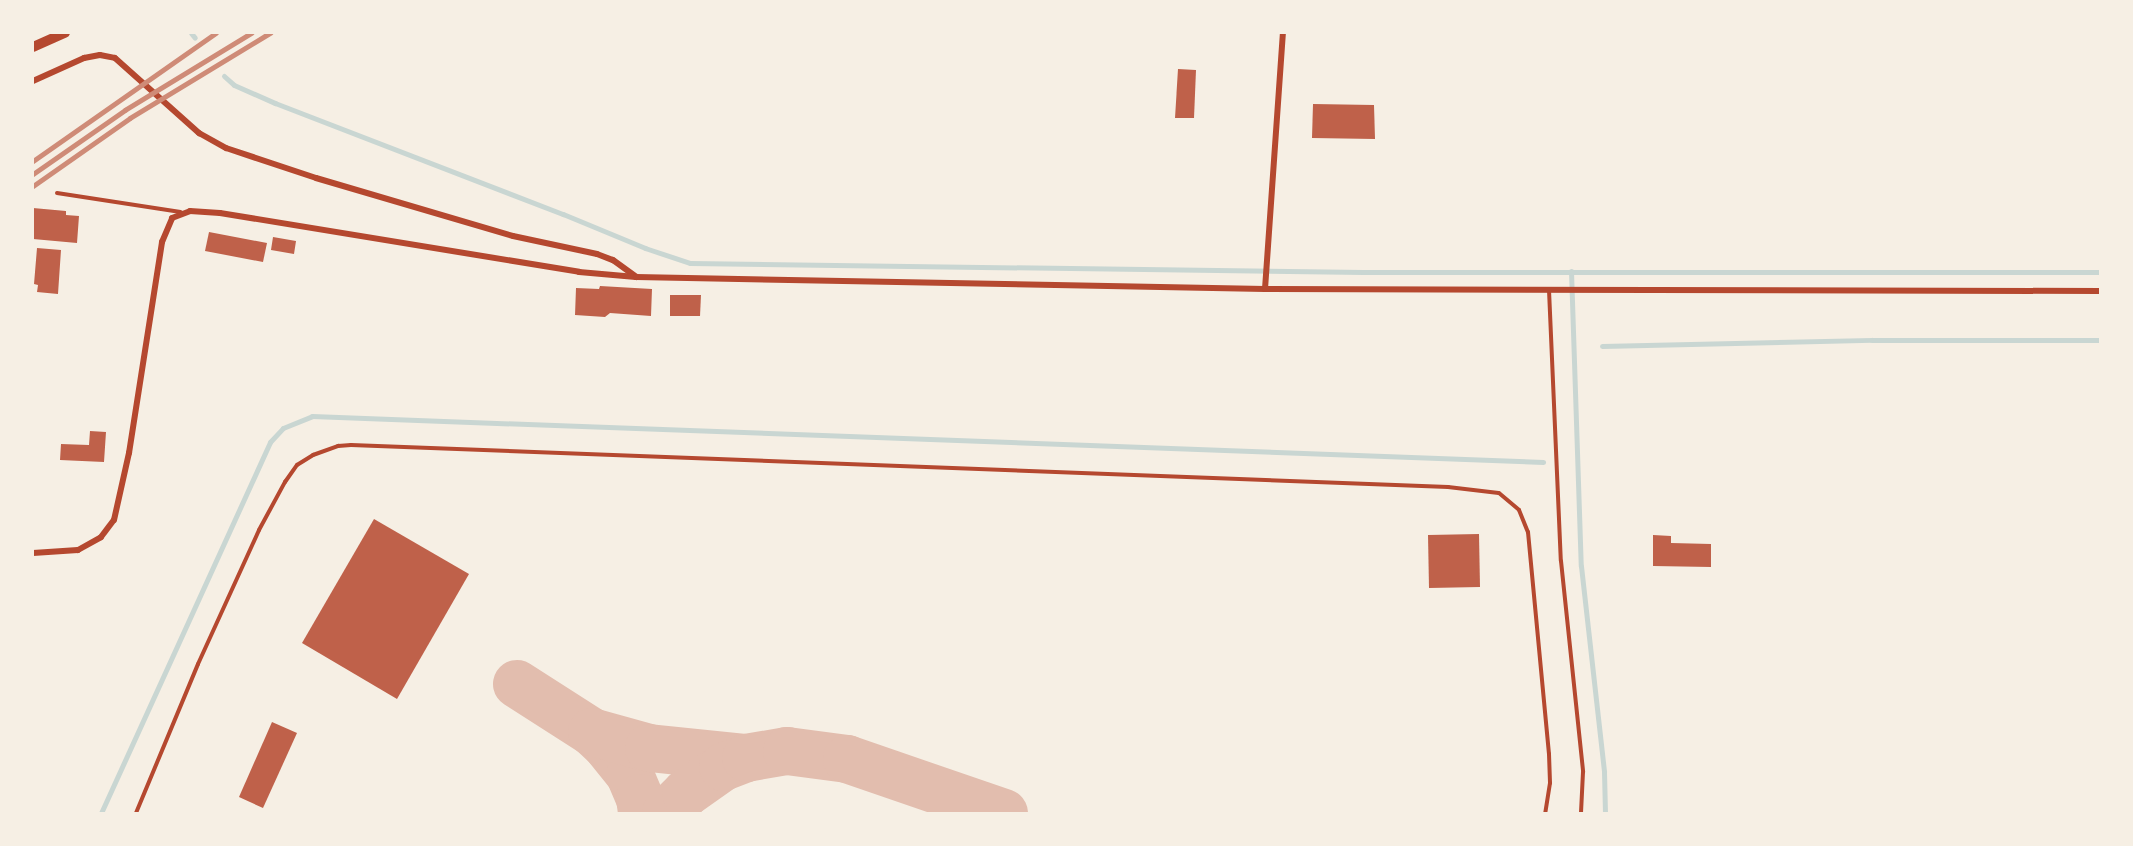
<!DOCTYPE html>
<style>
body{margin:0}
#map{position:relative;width:2133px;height:846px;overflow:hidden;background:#f6efe4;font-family:"Source Sans 3",sans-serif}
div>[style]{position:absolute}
.stream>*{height:5px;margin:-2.5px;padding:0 2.5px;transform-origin:2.5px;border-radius:2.5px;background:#c9d6d2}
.taxiway>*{height:48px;margin:-24px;padding:0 24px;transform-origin:24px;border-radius:24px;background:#e2bdae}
.building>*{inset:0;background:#bf614a}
.service>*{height:4px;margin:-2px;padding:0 2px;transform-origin:2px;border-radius:2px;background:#b5482f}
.minor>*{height:6px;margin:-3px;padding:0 3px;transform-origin:3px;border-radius:3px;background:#b5482f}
.secondary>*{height:10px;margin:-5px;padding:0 5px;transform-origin:5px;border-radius:5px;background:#b5482f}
.rail>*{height:4.5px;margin:-2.25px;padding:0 2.25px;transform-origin:2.25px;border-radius:2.25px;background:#cf8b77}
span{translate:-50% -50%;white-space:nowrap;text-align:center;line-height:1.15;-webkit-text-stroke:6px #f6efe4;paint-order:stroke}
.frame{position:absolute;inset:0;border:34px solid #f6efe4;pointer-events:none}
</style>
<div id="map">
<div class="stream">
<div style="left:191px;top:33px;width:6px;rotate:51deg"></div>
<div style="left:224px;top:76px;width:13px;rotate:42deg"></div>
<div style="left:234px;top:85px;width:45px;rotate:23.7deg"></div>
<div style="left:275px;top:103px;width:309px;rotate:21.1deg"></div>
<div style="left:563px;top:214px;width:89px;rotate:22.5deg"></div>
<div style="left:645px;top:248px;width:47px;rotate:18.4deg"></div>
<div style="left:690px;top:263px;width:673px;rotate:0.77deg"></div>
<div style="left:1363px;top:272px;width:737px"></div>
<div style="left:1571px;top:271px;width:295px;rotate:88.1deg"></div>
<div style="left:1581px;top:566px;width:207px;rotate:83.6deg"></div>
<div style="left:1604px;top:772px;width:41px;rotate:88.6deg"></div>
<div style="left:1602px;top:346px;width:270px;rotate:-1.3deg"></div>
<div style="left:1872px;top:340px;width:228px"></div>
<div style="left:101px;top:813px;width:408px;rotate:-65.5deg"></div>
<div style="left:270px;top:442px;width:19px;rotate:-47deg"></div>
<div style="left:283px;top:428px;width:31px;rotate:-22deg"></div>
<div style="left:312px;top:416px;width:1232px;rotate:2.14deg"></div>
</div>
<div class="taxiway">
<div style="left:517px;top:684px;width:89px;rotate:32.6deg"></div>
<div style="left:592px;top:732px;width:19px;rotate:43deg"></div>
<div style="left:606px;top:745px;width:38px;rotate:51deg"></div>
<div style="left:630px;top:775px;width:25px;rotate:67deg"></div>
<div style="left:640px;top:798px;width:15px;rotate:82deg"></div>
<div style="left:592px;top:732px;width:59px;rotate:15.7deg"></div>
<div style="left:649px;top:748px;width:98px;rotate:5.9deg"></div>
<div style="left:666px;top:813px;width:28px;rotate:-45deg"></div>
<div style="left:686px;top:793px;width:45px;rotate:-35.1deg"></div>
<div style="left:723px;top:767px;width:25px;rotate:-21deg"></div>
<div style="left:746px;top:758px;width:42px;rotate:-9.7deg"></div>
<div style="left:787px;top:751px;width:61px;rotate:7.6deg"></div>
<div style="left:847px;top:759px;width:166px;rotate:19deg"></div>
</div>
<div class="building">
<div style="clip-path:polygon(1178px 69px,1196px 70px,1194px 118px,1175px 118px)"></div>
<div style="clip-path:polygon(1313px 104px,1374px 105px,1375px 139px,1312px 138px)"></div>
<div style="clip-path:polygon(33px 208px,66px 211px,66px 215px,79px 216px,77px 243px,33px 239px)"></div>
<div style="clip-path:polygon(209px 232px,267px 243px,263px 262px,205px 251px)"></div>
<div style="clip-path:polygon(273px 237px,296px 241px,294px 254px,271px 250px)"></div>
<div style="clip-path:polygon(37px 248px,61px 250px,58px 294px,37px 292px,38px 285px,34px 284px)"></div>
<div style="clip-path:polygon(600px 286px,652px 289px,651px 316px,610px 313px,605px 317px,575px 315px,576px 288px,599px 289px)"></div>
<div style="clip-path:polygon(670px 295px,701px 295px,700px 316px,670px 316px)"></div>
<div style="clip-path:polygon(90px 431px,106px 432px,104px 462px,60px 460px,61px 444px,89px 445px)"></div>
<div style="clip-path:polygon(374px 519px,469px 574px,397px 699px,302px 643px)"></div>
<div style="clip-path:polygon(1479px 534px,1480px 587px,1429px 588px,1428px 535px)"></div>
<div style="clip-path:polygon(1653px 535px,1671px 536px,1671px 543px,1711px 544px,1711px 567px,1653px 566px)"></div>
<div style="clip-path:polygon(272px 722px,297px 733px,263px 808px,239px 797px)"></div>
</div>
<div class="service">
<div style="left:57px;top:193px;width:125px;rotate:8.7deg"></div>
<div style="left:1549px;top:290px;width:271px;rotate:87.5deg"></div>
<div style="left:1561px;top:561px;width:212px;rotate:84deg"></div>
<div style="left:1583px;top:772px;width:41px;rotate:92.8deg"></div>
<div style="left:136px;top:813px;width:161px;rotate:-67.4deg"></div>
<div style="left:198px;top:664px;width:147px;rotate:-65.5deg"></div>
<div style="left:259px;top:530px;width:55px;rotate:-61.6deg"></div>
<div style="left:285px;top:482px;width:21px;rotate:-55deg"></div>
<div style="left:297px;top:465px;width:19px;rotate:-32deg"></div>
<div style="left:313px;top:455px;width:27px;rotate:-20deg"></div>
<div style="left:338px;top:446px;width:13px;rotate:-4deg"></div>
<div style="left:351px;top:445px;width:1098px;rotate:2.19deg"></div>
<div style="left:1448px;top:487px;width:51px;rotate:6.7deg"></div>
<div style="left:1499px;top:493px;width:26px;rotate:40deg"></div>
<div style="left:1519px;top:510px;width:24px;rotate:68deg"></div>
<div style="left:1528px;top:532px;width:223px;rotate:84.6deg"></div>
<div style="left:1549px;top:754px;width:29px;rotate:88deg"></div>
<div style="left:1550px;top:783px;width:30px;rotate:99deg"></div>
</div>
<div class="minor">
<div style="left:33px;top:81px;width:56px;rotate:-24.3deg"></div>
<div style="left:84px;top:58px;width:16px;rotate:-11deg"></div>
<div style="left:100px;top:55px;width:15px;rotate:11deg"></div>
<div style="left:115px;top:58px;width:113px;rotate:41.8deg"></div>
<div style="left:199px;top:133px;width:31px;rotate:29deg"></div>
<div style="left:226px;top:148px;width:95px;rotate:18.4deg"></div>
<div style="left:316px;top:178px;width:205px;rotate:16.4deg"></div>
<div style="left:513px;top:236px;width:86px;rotate:12.1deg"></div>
<div style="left:597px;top:254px;width:17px;rotate:21deg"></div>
<div style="left:613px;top:260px;width:29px;rotate:36deg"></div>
<div style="left:1265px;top:289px;width:257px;rotate:-86deg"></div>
<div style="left:33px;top:553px;width:45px;rotate:-3.8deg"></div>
<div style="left:78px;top:550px;width:26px;rotate:-29deg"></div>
<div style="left:101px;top:537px;width:21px;rotate:-53deg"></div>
<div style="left:114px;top:520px;width:69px;rotate:-77.4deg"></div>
<div style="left:129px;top:453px;width:214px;rotate:-81.1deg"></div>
<div style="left:162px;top:242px;width:26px;rotate:-67deg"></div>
<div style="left:172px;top:218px;width:19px;rotate:-21deg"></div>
<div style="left:190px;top:211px;width:30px;rotate:4deg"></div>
<div style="left:220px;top:213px;width:364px;rotate:9.3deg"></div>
<div style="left:579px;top:272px;width:57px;rotate:5deg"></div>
<div style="left:636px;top:277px;width:629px;rotate:1.09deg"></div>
<div style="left:1265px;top:289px;width:835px;rotate:0.14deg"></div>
</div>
<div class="secondary">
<div style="left:33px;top:47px;width:35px;rotate:-24deg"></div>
</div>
<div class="rail">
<div style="left:33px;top:161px;width:223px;rotate:-35deg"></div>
<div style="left:33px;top:174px;width:112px;rotate:-34.8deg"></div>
<div style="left:125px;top:110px;width:148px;rotate:-31.4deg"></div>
<div style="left:33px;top:186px;width:118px;rotate:-35deg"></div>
<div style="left:130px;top:118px;width:164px;rotate:-31.3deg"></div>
</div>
<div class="frame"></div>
</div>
